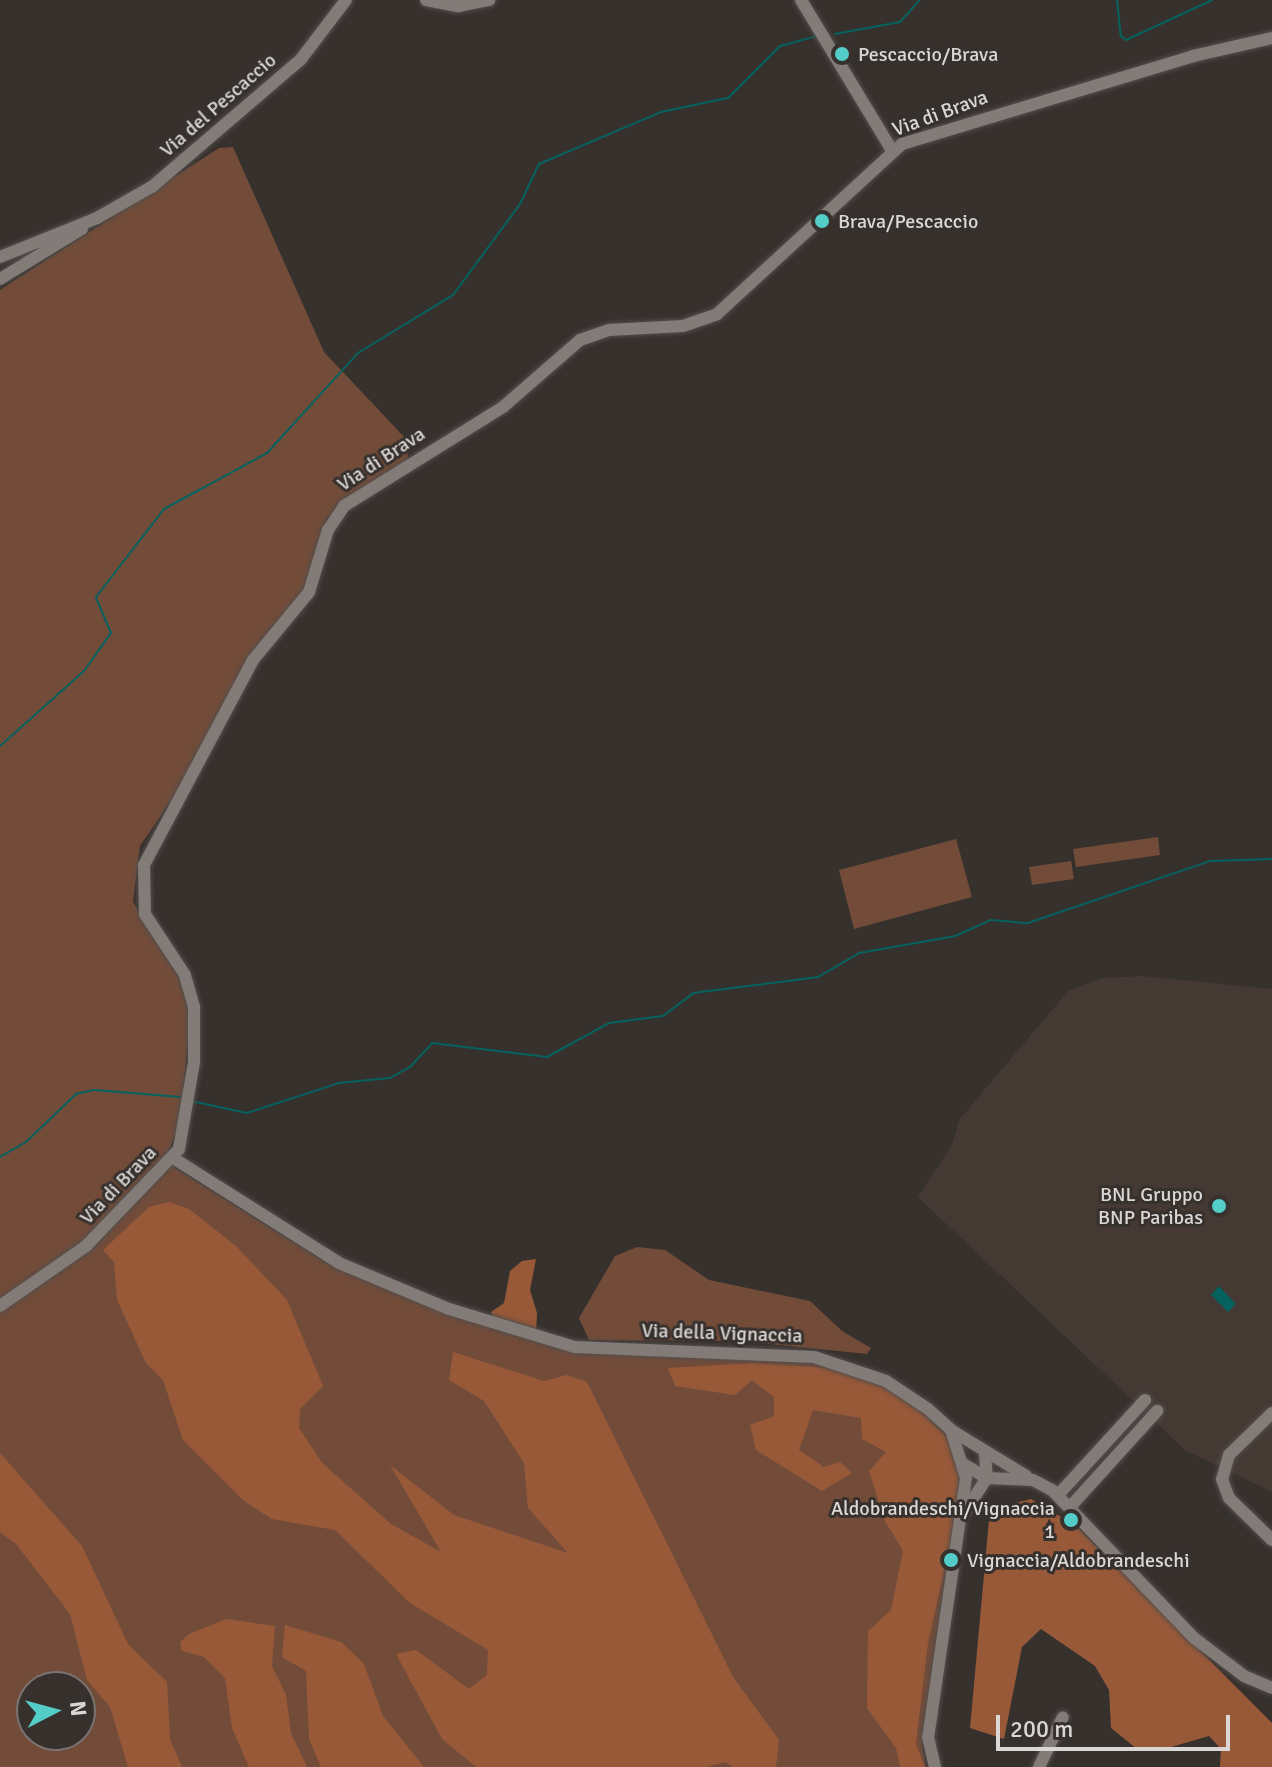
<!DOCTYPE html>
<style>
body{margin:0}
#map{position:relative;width:1272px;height:1767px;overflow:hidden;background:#37312e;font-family:Signika,sans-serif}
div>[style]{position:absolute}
.built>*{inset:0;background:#453933}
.green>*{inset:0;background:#734c39}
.forest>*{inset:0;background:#985939}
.water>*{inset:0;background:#05625f}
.stream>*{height:2px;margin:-1px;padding:0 1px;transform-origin:1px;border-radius:1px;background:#05625f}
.roads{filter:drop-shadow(0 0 2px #534e4b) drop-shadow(0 0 2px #534e4b)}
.minor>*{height:12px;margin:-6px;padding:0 6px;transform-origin:6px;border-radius:6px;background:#827b78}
.dots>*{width:22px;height:22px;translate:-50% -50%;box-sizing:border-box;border:4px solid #37312e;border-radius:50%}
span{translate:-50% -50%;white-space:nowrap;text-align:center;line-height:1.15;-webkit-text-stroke:6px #37312e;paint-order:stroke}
.poi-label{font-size:20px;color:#dbd7d5}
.left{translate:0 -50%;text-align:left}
.right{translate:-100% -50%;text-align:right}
.street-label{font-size:20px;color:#dbd7d5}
.north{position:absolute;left:16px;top:1671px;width:80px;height:80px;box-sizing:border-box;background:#37312e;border:2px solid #797371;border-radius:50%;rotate:84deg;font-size:22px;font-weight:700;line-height:32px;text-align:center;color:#dbd7d5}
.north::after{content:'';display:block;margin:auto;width:28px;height:36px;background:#54cdc8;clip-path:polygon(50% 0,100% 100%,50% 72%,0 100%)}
.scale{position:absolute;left:996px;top:1715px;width:234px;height:36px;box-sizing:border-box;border:4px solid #dbd7d5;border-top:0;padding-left:10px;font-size:24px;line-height:28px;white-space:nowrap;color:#dbd7d5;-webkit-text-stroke:6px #37312e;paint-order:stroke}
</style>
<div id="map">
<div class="built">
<div style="clip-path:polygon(1142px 976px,1272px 989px,1272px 1492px,1185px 1450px,918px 1197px,952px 1145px,959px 1120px,1069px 990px,1103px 978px)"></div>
</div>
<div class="green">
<div style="clip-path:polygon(evenodd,233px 147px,324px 352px,407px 440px,408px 459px,327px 518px,301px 598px,246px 662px,198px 761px,140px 846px,133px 902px,182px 983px,190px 1018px,180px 1124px,164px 1161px,328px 1264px,432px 1308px,567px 1350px,778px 1357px,828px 1365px,904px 1395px,950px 1436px,963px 1492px,922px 1744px,926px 1767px,0 1767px,0 290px,219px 148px,233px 147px,32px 1687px,80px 1687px,80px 1735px,32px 1735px,32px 1687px)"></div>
<div style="clip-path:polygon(1158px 837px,1160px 855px,1076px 867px,1073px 849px)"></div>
<div style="clip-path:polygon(956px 839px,972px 897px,854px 929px,839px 870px)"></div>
<div style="clip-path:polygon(1071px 861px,1074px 879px,1032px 885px,1029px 867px)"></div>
<div style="clip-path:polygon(637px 1247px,665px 1250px,709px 1280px,810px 1301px,842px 1331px,871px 1348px,867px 1354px,740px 1341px,589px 1340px,579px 1318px,615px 1256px)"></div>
</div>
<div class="forest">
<div style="clip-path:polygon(169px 1202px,189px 1209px,236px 1246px,287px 1300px,323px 1386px,300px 1409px,299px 1428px,322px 1463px,391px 1524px,441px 1552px,390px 1465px,454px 1515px,568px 1553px,528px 1508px,524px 1463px,484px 1401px,449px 1380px,453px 1352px,544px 1381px,567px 1375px,587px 1382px,733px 1677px,779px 1740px,776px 1767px,733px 1767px,725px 1762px,706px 1767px,476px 1767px,442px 1739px,396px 1654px,416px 1650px,469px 1689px,487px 1675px,488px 1650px,410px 1603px,335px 1530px,272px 1519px,244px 1501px,183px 1440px,163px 1380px,146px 1363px,117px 1300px,114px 1262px,103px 1250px,149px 1207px)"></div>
<div style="clip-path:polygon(536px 1259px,530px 1290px,537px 1313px,536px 1334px,493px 1320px,491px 1312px,504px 1303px,510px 1271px,522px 1261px)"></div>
<div style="clip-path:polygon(753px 1363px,829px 1368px,891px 1384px,953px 1443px,963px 1486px,928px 1643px,916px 1744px,925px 1767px,900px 1767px,896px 1748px,867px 1708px,868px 1631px,891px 1610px,903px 1551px,885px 1521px,869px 1471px,886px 1452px,862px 1439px,861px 1418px,813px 1410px,799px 1450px,824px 1467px,840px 1462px,852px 1473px,822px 1491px,756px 1450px,750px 1425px,774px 1416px,774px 1397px,752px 1380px,735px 1395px,675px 1386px,668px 1368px)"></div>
<div style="clip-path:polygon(0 1453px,82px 1546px,128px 1644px,167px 1682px,170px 1739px,182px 1767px,128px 1767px,110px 1707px,87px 1680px,70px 1614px,16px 1544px,0 1532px)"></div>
<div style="clip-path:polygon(1031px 1499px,1075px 1525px,1272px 1723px,1272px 1767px,1220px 1767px,1221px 1749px,1209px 1736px,1161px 1750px,1137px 1749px,1111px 1728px,1109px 1690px,1095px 1666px,1041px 1629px,1022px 1647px,1004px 1739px,970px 1728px,990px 1509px)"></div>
<div style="clip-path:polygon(226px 1619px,275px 1626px,272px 1666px,286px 1695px,291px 1733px,307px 1767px,249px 1767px,232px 1728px,225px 1678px,204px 1657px,182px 1651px,180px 1642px,189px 1634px)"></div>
<div style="clip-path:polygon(285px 1625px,341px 1642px,364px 1664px,383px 1716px,424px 1767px,321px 1767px,309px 1739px,306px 1671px,282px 1657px)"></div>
</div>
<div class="water">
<div style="clip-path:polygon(1219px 1286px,1236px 1304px,1228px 1312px,1211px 1295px)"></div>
</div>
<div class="stream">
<div style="left:1117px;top:0;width:36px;rotate:84deg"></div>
<div style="left:1121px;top:36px;width:6px;rotate:39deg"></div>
<div style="left:1126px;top:40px;width:95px;rotate:-24.9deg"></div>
<div style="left:835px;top:34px;width:66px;rotate:-10.5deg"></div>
<div style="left:900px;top:22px;width:30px;rotate:-48deg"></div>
<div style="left:0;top:746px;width:113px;rotate:-41.8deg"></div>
<div style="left:84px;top:671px;width:47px;rotate:-54.6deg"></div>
<div style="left:111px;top:633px;width:39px;rotate:-113deg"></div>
<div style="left:96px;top:597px;width:111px;rotate:-52.3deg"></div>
<div style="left:164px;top:509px;width:117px;rotate:-28.5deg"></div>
<div style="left:267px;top:453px;width:135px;rotate:-47.7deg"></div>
<div style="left:358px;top:353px;width:111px;rotate:-31.4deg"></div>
<div style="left:453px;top:295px;width:113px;rotate:-53.6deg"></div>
<div style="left:520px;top:204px;width:44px;rotate:-64.6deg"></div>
<div style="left:539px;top:164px;width:133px;rotate:-23.1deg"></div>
<div style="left:661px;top:112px;width:68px;rotate:-11.8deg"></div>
<div style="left:728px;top:98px;width:74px;rotate:-45deg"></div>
<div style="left:780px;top:46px;width:39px;rotate:-15deg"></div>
<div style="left:191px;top:1101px;width:57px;rotate:12.1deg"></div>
<div style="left:247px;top:1113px;width:97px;rotate:-18.1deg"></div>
<div style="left:339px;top:1083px;width:51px;rotate:-5.6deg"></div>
<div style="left:390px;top:1078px;width:23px;rotate:-29deg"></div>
<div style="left:410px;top:1067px;width:33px;rotate:-47deg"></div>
<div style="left:432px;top:1043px;width:116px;rotate:6.9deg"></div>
<div style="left:547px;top:1057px;width:71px;rotate:-28.7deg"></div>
<div style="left:609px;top:1023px;width:54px;rotate:-7.4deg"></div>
<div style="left:663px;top:1016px;width:38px;rotate:-37deg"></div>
<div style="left:693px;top:993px;width:126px;rotate:-7.3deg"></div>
<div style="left:818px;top:977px;width:48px;rotate:-30.3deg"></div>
<div style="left:859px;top:953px;width:97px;rotate:-10deg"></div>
<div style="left:955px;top:936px;width:39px;rotate:-24deg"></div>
<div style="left:991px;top:920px;width:37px;rotate:5deg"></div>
<div style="left:1028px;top:923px;width:192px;rotate:-18.8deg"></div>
<div style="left:1210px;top:861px;width:62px;rotate:-1.8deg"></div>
<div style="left:0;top:1157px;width:30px;rotate:-30deg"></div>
<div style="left:26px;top:1142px;width:69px;rotate:-43.8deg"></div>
<div style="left:76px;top:1094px;width:18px;rotate:-13deg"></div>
<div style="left:94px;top:1090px;width:87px;rotate:4.6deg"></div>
</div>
<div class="roads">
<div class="minor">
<div style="left:426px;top:0;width:33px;rotate:11deg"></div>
<div style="left:458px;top:6px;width:32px;rotate:-11deg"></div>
<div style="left:801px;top:0;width:175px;rotate:58.8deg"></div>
<div style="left:0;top:257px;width:105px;rotate:-21.9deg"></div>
<div style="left:97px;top:218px;width:64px;rotate:-29.7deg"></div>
<div style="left:153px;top:186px;width:195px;rotate:-40.6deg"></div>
<div style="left:301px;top:59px;width:74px;rotate:-52.7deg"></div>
<div style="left:0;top:279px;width:96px;rotate:-31.4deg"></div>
<div style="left:173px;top:1158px;width:196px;rotate:32.3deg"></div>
<div style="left:339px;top:1263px;width:119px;rotate:22.7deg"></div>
<div style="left:449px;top:1309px;width:132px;rotate:16.8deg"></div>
<div style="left:575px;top:1347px;width:239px;rotate:2.4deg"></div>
<div style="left:814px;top:1357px;width:76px;rotate:18.4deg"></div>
<div style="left:886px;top:1381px;width:50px;rotate:33.7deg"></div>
<div style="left:928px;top:1409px;width:31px;rotate:42deg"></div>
<div style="left:951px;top:1430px;width:50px;rotate:72.6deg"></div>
<div style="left:966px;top:1478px;width:262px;rotate:98.3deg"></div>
<div style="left:928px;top:1737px;width:31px;rotate:77deg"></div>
<div style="left:0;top:1306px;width:105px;rotate:-34.9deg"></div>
<div style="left:86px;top:1246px;width:134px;rotate:-46.2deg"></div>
<div style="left:179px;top:1149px;width:88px;rotate:-80.2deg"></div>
<div style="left:194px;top:1062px;width:55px;rotate:-90deg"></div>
<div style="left:194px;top:1007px;width:33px;rotate:-106deg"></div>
<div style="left:185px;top:975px;width:73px;rotate:-123.3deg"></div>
<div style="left:145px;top:914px;width:49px;rotate:-91.2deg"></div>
<div style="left:144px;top:865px;width:232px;rotate:-62deg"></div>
<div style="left:253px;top:660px;width:88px;rotate:-50.5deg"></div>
<div style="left:309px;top:592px;width:65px;rotate:-73deg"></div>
<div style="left:328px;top:530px;width:29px;rotate:-56deg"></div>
<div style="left:344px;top:506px;width:187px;rotate:-31.9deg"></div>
<div style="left:503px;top:407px;width:102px;rotate:-41deg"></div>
<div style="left:580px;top:340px;width:31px;rotate:-19deg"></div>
<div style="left:609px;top:330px;width:74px;rotate:-3.1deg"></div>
<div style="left:683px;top:326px;width:36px;rotate:-19deg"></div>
<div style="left:717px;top:314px;width:251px;rotate:-42.6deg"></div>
<div style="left:902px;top:144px;width:304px;rotate:-16.8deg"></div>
<div style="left:1193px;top:56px;width:81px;rotate:-12.8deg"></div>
<div style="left:1272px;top:1413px;width:60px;rotate:135.7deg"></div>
<div style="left:1229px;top:1455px;width:25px;rotate:106deg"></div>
<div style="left:1222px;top:1479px;width:20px;rotate:70deg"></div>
<div style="left:1229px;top:1498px;width:60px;rotate:44.3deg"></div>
<div style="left:951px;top:1430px;width:88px;rotate:31.5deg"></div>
<div style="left:965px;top:1465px;width:26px;rotate:31deg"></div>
<div style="left:987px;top:1478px;width:46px;rotate:2.5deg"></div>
<div style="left:1033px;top:1480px;width:21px;rotate:28deg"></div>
<div style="left:1052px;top:1490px;width:205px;rotate:46.2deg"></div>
<div style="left:1194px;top:1638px;width:63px;rotate:37.2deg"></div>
<div style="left:1244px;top:1676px;width:30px;rotate:23deg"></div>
<div style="left:1058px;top:1495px;width:129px;rotate:-47.5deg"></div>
<div style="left:1070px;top:1507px;width:130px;rotate:-47.8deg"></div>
<div style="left:966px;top:1510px;width:38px;rotate:-57deg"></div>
<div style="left:987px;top:1478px;width:25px;rotate:-95deg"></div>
<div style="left:1039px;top:1767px;width:55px;rotate:-64.4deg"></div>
</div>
</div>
<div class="dots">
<div style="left:842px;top:54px;background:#54cdc8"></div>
<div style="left:822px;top:221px;background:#54cdc8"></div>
<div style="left:1219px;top:1206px;background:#54cdc8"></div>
<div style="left:1071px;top:1520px;background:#54cdc8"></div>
<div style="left:951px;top:1560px;background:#54cdc8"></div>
</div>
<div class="poi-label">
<span class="left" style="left:858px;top:54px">Pescaccio/Brava</span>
<span class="left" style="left:838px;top:221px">Brava/Pescaccio</span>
<span class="right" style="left:1203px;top:1206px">BNL Gruppo<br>BNP Paribas</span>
<span class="right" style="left:1055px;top:1520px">Aldobrandeschi/Vignaccia<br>1</span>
<span class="left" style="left:967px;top:1560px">Vignaccia/Aldobrandeschi</span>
</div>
<div class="street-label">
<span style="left:218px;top:105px;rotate:-41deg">Via del Pescaccio</span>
<span style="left:940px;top:113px;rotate:-20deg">Via di Brava</span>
<span style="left:381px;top:459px;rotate:-33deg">Via di Brava</span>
<span style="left:118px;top:1185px;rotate:-46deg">Via di Brava</span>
<span style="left:722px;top:1333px;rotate:2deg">Via della Vignaccia</span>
</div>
<div class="north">N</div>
<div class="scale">200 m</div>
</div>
